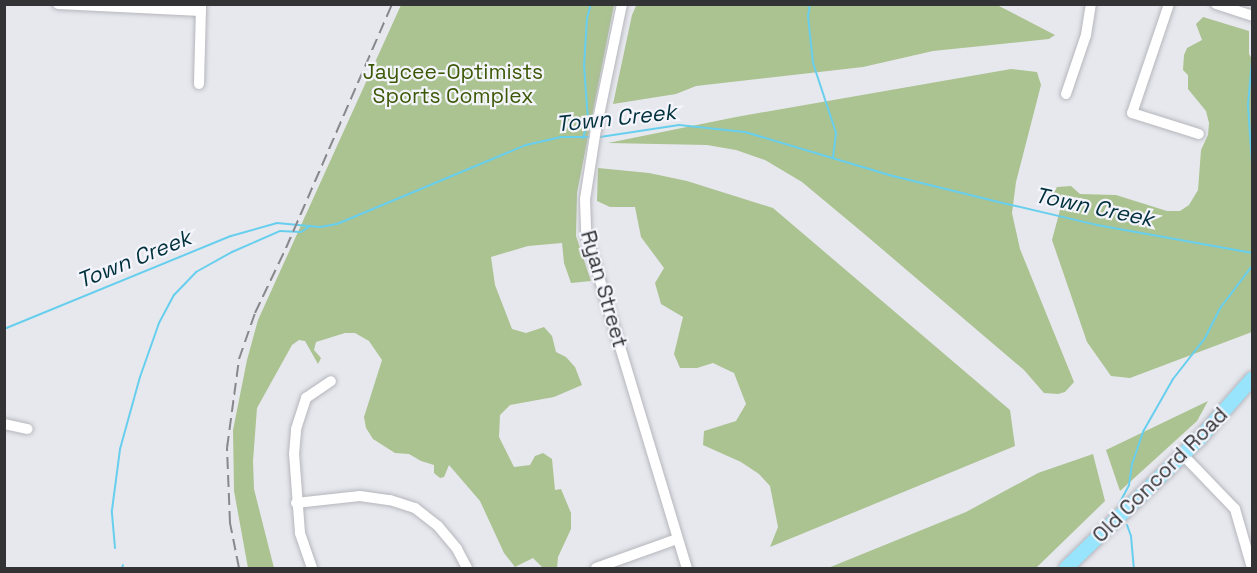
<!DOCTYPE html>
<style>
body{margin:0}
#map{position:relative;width:1257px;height:573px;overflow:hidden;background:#e7e8ee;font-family:"Space Grotesk",sans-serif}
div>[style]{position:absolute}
.green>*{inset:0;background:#abc291}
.stream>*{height:2px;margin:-1px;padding:0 1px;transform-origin:1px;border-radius:1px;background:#67cfed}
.roads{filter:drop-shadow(0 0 2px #b5b6bc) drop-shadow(0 0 2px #b5b6bc)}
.minor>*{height:10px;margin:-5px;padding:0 5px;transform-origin:5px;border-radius:5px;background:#fff}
.major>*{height:14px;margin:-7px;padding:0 7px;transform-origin:7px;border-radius:7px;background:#98e4fc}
.rail>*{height:2px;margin-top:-1px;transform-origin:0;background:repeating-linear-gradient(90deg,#87878c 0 12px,transparent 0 18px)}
span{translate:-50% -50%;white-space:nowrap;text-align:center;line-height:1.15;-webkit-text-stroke:4.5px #f4f5fc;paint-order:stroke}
.park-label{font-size:21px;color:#3c5804}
.street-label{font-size:21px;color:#333336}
.water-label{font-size:22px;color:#00303c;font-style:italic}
.frame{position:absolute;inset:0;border:6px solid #333336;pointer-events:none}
</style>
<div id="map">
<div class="green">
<div style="clip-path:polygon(401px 5px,614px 5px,577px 193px,576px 236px,591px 281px,571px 283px,564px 263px,562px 243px,528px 246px,491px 257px,495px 285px,512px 329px,526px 333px,544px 327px,552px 336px,556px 352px,566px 357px,575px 367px,582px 385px,554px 397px,510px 405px,500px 415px,499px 437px,514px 467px,530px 465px,535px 456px,543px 453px,552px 459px,555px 490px,561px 489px,571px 513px,571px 529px,558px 557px,557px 568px,543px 568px,533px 558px,515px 567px,504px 553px,480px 501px,449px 465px,444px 477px,440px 478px,434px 473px,434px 465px,421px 461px,409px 454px,395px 453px,373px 439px,366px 428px,364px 417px,382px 360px,369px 341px,355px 333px,345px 333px,316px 342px,314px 350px,321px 358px,318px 364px,305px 341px,299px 340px,292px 345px,257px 408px,253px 461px,254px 489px,274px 568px,248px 568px,234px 491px,233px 430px,247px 360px,258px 320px)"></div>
<div style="clip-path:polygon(643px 5px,997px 5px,1055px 35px,1049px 39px,933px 51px,863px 67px,696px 86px,676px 94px,613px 104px,632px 15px,636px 6px)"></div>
<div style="clip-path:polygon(1203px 17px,1249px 31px,1249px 54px,1252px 59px,1252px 332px,1130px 378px,1111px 376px,1087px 342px,1052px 240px,1060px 210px,1052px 196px,1057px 187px,1071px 186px,1080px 194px,1116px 195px,1167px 211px,1180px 211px,1189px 205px,1198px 190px,1201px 150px,1208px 135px,1209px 123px,1206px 111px,1188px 89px,1188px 75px,1183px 70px,1184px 55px,1187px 48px,1202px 40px,1196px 24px)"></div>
<div style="clip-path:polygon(1011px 69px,1037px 72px,1041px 85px,1016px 182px,1012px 213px,1020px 249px,1074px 382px,1065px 392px,1058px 394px,1044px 393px,1024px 370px,862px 232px,802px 182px,765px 160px,736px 150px,707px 145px,608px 143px,736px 117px)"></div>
<div style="clip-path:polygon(598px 168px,649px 173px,687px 181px,773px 208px,1010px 410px,1015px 446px,770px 547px,778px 527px,770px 486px,759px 474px,741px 462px,703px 445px,704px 431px,736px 421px,746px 404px,734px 373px,713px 363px,697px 368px,680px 368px,674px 354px,683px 317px,661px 304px,655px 283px,664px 268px,641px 237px,635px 207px,610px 207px,597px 201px)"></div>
<div style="clip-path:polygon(1208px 401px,1197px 421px,1120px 491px,1106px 450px)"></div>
<div style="clip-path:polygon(1093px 454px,1105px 501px,1036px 568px,828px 568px,966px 512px,1038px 473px)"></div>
</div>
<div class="stream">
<div style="left:810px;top:4px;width:12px;rotate:99deg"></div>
<div style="left:808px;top:16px;width:47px;rotate:83.9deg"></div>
<div style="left:813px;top:63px;width:74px;rotate:71.8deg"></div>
<div style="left:836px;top:133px;width:25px;rotate:97deg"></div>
<div style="left:1252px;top:60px;width:45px;rotate:95.1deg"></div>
<div style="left:1248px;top:105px;width:58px;rotate:86.1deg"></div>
<div style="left:600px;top:137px;width:80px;rotate:-8.6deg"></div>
<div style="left:679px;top:125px;width:66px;rotate:6.1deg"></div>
<div style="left:745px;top:132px;width:154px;rotate:16.6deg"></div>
<div style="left:893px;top:176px;width:117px;rotate:13.8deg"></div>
<div style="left:1007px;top:204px;width:92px;rotate:13.1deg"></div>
<div style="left:1097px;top:225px;width:158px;rotate:10.2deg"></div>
<div style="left:583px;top:138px;width:19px;rotate:-74deg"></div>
<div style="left:588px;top:120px;width:54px;rotate:-94.2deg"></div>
<div style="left:584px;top:66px;width:48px;rotate:-86.4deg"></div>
<div style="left:587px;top:18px;width:15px;rotate:-74deg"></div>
<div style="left:4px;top:329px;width:245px;rotate:-22.3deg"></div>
<div style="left:231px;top:236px;width:48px;rotate:-15.8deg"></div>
<div style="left:277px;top:223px;width:43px;rotate:5.3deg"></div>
<div style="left:320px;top:227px;width:17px;rotate:-10deg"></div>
<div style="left:337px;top:224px;width:205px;rotate:-22.7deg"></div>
<div style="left:526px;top:145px;width:37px;rotate:-13deg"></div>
<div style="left:562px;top:137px;width:29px"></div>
<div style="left:1119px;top:504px;width:21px;rotate:-62deg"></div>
<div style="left:1129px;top:485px;width:21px;rotate:-82deg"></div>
<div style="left:1132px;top:464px;width:36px;rotate:-71deg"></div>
<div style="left:1144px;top:430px;width:59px;rotate:-60.4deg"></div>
<div style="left:1173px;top:379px;width:52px;rotate:-52deg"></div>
<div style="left:1205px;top:338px;width:35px;rotate:-63deg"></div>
<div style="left:1221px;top:307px;width:51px;rotate:-52.9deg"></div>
<div style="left:1127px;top:525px;width:12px;rotate:70deg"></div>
<div style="left:1131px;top:536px;width:32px;rotate:85deg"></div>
<div style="left:115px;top:548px;width:38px;rotate:-95deg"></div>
<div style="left:112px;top:510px;width:62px;rotate:-82.5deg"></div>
<div style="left:120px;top:449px;width:75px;rotate:-74.5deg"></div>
<div style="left:140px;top:377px;width:57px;rotate:-70.6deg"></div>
<div style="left:159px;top:323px;width:32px;rotate:-62deg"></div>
<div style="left:174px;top:295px;width:32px;rotate:-46deg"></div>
<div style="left:196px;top:272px;width:41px;rotate:-29.1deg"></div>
<div style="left:232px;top:252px;width:52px;rotate:-23.6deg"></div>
<div style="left:280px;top:231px;width:21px;rotate:3deg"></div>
<div style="left:301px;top:232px;width:11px;rotate:-34deg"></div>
<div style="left:122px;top:568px;width:3px;rotate:-72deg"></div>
</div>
<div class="roads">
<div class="minor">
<div style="left:58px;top:4px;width:143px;rotate:2.8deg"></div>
<div style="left:622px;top:4px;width:128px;rotate:101.7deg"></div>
<div style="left:596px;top:129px;width:71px;rotate:98.9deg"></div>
<div style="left:585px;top:199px;width:35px;rotate:88deg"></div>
<div style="left:586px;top:234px;width:349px;rotate:73.2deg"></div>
<div style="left:1169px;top:4px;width:115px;rotate:108.7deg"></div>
<div style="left:1132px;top:113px;width:70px;rotate:17.4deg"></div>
<div style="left:1216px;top:4px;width:38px;rotate:18deg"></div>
<div style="left:199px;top:84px;width:79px;rotate:-88.5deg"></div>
<div style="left:1066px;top:94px;width:62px;rotate:-71.3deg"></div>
<div style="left:1086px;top:35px;width:31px;rotate:-81deg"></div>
<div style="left:4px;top:424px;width:24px;rotate:12deg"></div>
<div style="left:1183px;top:455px;width:75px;rotate:46.1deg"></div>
<div style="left:1235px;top:509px;width:61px;rotate:73.9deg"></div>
<div style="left:296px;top:503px;width:64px;rotate:-6.2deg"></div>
<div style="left:360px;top:496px;width:30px;rotate:8deg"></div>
<div style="left:390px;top:500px;width:26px;rotate:18deg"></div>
<div style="left:415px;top:508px;width:29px;rotate:38deg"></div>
<div style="left:438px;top:526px;width:30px;rotate:50deg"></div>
<div style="left:457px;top:549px;width:21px;rotate:62deg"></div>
<div style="left:312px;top:568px;width:37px;rotate:-109deg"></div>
<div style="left:300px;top:533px;width:79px;rotate:-94.3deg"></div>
<div style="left:294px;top:454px;width:25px;rotate:-85deg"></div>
<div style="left:296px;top:429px;width:33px;rotate:-72deg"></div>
<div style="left:306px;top:398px;width:30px;rotate:-34deg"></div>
<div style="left:596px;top:568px;width:86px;rotate:-19.7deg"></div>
</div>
<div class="major">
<div style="left:1066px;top:568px;width:187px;rotate:-44.1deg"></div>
<div style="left:1200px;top:438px;width:79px;rotate:-48.6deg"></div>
</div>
</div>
<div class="rail">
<div style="left:239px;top:568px;width:46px;rotate:-101.3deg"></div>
<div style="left:230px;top:523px;width:75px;rotate:-92.3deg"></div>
<div style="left:227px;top:448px;width:90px;rotate:-82.3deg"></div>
<div style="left:239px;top:359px;width:49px;rotate:-70.8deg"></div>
<div style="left:255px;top:313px;width:72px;rotate:-64.5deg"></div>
<div style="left:286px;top:248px;width:266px;rotate:-66.5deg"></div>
</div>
<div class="park-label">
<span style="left:453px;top:84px">Jaycee-Optimists<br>Sports Complex</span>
</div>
<div class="street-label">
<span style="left:604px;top:289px;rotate:74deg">Ryan Street</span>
<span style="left:1160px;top:475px;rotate:-45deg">Old Concord Road</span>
</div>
<div class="water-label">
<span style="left:616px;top:118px;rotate:-6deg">Town Creek</span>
<span style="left:1094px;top:207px;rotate:12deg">Town Creek</span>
<span style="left:134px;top:259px;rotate:-22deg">Town Creek</span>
</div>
<div class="frame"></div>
</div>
